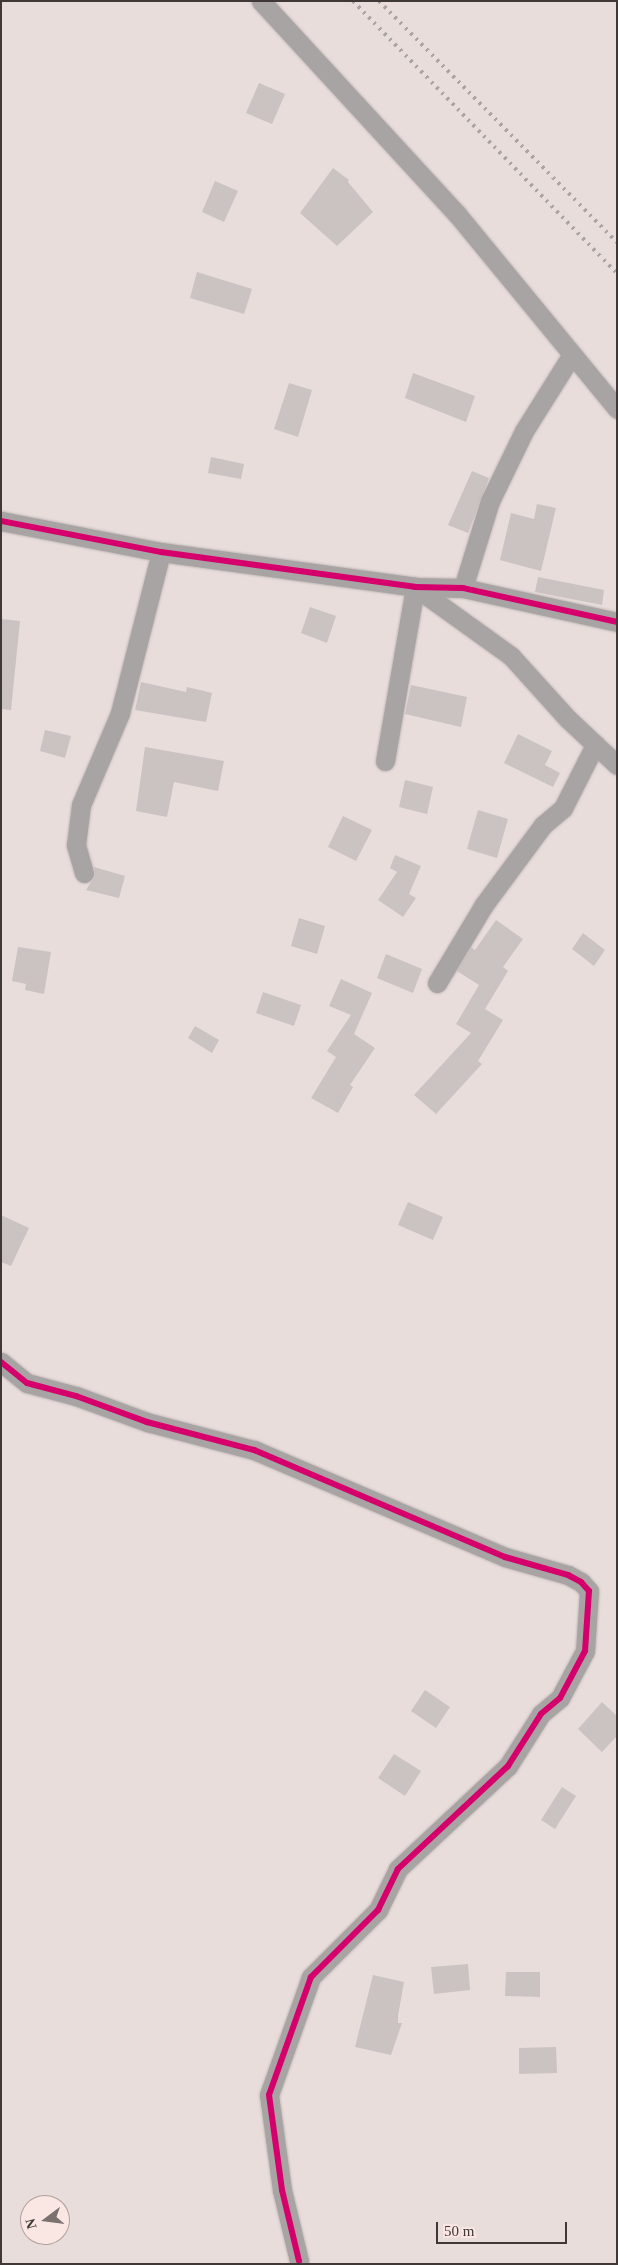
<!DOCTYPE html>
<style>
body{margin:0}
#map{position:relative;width:618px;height:2265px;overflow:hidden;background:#e8dddb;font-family:"Times New Roman",serif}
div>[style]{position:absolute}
.building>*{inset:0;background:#cbc3c1}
.roads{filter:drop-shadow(0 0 1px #c2b9b8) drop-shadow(0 0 1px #c2b9b8)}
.minor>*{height:19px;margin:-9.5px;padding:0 9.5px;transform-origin:9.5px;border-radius:9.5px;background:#a8a4a3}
.rail>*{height:4px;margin-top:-2px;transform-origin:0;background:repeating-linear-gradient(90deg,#aaa5a4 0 2.5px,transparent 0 7.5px)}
.cycleway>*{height:6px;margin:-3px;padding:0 3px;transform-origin:3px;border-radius:3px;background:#d6006c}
span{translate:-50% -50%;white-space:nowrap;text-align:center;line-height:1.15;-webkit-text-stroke:4.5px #fae6e3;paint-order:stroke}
.frame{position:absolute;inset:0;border:2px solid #403837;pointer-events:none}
.north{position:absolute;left:20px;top:2195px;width:50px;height:50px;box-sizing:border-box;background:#fae6e3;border:1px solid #b0a09e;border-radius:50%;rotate:255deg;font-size:14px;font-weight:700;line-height:20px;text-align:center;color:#403837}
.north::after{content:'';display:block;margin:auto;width:18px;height:22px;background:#7b7270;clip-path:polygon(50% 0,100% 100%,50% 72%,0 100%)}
.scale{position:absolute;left:436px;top:2222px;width:131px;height:22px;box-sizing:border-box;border:2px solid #403837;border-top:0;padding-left:6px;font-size:15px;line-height:18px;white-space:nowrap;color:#403837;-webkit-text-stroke:4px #fae6e3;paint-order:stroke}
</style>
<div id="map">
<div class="building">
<div style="clip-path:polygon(259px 83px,285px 94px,272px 124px,246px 113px)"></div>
<div style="clip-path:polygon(333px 168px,349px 180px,348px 182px,373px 212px,337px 246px,300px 213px)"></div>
<div style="clip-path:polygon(215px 181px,238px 191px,224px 222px,202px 212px)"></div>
<div style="clip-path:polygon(197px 272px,252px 289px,244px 314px,190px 298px)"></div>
<div style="clip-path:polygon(413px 373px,475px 396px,466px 422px,405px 398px)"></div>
<div style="clip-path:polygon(289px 383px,312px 390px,298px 437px,274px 429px)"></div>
<div style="clip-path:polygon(211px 457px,244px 464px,241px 479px,208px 473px)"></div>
<div style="clip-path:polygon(472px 471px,489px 478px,468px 533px,448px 525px)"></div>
<div style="clip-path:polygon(537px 504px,556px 508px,541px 571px,500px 560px,511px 513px,534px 519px)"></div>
<div style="clip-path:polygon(538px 577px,604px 590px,602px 605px,535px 592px)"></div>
<div style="clip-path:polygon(310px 607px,336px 616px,327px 643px,301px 633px)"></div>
<div style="clip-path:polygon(1px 619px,20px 621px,11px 710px,1px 709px)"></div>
<div style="clip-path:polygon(141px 682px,186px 692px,187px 687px,212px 693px,206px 722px,135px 710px)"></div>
<div style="clip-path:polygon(411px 685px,467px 697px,461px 727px,405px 714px)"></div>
<div style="clip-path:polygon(45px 730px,71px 736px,65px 758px,40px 751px)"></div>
<div style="clip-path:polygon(518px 734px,552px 751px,545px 765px,560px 773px,553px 787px,504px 763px)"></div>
<div style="clip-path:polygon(145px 747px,224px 761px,218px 791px,174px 782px,167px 817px,136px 811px)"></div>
<div style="clip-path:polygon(405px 780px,433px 787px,427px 814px,399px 807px)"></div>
<div style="clip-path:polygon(478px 810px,508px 819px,497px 858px,467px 849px)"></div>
<div style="clip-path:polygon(343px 816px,372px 830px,356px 861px,328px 847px)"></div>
<div style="clip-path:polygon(395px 855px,421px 866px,409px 894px,416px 898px,403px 917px,378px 900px,397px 872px,390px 868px)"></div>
<div style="clip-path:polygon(94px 867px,125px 876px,119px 898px,86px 890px,95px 876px)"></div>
<div style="clip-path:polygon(299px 918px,325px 926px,317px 954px,291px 946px)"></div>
<div style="clip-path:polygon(496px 920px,523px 939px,503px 967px,508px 971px,485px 1009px,503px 1020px,478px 1061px,482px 1064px,436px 1114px,414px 1095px,471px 1033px,456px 1024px,479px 985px,457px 971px,471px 947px,475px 950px)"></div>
<div style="clip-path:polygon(583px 933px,605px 950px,594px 966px,572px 949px)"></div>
<div style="clip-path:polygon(18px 947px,51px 952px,44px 994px,25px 990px,26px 984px,12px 981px)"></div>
<div style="clip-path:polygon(386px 954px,422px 969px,413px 993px,377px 978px)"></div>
<div style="clip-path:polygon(341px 979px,372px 993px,354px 1034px,375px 1048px,350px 1085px,353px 1087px,338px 1113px,311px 1098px,336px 1057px,327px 1051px,351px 1015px,329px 1006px)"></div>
<div style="clip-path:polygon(263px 992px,301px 1005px,294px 1026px,256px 1013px)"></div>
<div style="clip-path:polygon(195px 1026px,219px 1040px,212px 1053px,188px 1038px)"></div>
<div style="clip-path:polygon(408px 1202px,443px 1217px,433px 1240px,398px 1225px)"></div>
<div style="clip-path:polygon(1px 1215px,29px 1228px,11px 1266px,1px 1262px)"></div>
<div style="clip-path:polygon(425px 1690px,450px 1707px,436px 1728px,411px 1711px)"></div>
<div style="clip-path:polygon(602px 1702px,617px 1716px,617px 1736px,602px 1752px,578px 1729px)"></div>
<div style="clip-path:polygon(394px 1754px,421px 1771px,405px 1796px,378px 1778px)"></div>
<div style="clip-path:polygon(562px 1787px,576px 1796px,555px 1829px,541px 1820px)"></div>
<div style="clip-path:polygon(468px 1964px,470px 1990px,434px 1994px,431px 1967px)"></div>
<div style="clip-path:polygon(506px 1972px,540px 1972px,540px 1997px,505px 1996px)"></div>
<div style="clip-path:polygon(373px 1975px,404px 1982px,398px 2016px,398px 2023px,402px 2023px,391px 2055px,355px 2047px)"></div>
<div style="clip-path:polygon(556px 2047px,557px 2073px,519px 2074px,519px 2048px)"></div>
</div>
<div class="roads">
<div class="minor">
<div style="left:261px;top:1px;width:289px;rotate:47.4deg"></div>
<div style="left:457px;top:214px;width:252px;rotate:50.6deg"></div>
<div style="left:1px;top:521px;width:163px;rotate:11deg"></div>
<div style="left:161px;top:552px;width:256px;rotate:7.8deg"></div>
<div style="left:415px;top:587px;width:48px;rotate:1.2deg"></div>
<div style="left:463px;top:588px;width:158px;rotate:12.4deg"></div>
<div style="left:463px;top:588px;width:91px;rotate:-72.8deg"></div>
<div style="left:490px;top:501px;width:78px;rotate:-64.1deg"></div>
<div style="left:524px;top:431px;width:89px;rotate:-57.9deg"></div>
<div style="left:385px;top:761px;width:177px;rotate:-80.2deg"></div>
<div style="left:415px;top:587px;width:118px;rotate:35.7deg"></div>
<div style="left:511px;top:656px;width:85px;rotate:47.9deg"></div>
<div style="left:568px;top:719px;width:67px;rotate:43.2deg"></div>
<div style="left:84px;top:873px;width:29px;rotate:-106deg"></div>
<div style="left:76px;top:845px;width:40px;rotate:-82.9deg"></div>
<div style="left:81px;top:805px;width:100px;rotate:-67deg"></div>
<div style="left:120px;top:713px;width:166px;rotate:-75.7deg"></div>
<div style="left:437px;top:983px;width:90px;rotate:-59.1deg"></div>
<div style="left:483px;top:906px;width:101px;rotate:-53.5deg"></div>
<div style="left:543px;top:825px;width:26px;rotate:-40deg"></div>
<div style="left:563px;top:808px;width:71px;rotate:-63.1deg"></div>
<div style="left:1px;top:1362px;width:33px;rotate:39deg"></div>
<div style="left:27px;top:1383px;width:51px;rotate:14.9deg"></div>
<div style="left:76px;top:1396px;width:76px;rotate:20.1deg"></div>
<div style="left:147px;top:1422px;width:111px;rotate:14.7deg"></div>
<div style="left:254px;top:1450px;width:273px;rotate:23.1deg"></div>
<div style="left:505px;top:1557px;width:66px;rotate:15.9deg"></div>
<div style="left:568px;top:1575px;width:15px;rotate:28deg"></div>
<div style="left:581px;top:1582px;width:12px;rotate:48deg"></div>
<div style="left:589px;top:1591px;width:60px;rotate:93.8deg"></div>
<div style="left:585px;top:1651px;width:53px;rotate:118deg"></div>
<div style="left:560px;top:1698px;width:25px;rotate:140deg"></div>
<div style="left:541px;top:1714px;width:62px;rotate:122.4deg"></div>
<div style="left:508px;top:1766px;width:151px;rotate:136.9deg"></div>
<div style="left:398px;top:1869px;width:46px;rotate:116deg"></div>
<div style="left:378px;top:1910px;width:95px;rotate:135deg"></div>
<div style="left:311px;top:1977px;width:125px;rotate:109.6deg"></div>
<div style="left:269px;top:2095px;width:96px;rotate:82.2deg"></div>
<div style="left:282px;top:2190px;width:73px;rotate:76.5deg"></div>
</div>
</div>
<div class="rail">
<div style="left:353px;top:1px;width:379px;rotate:45.9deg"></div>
<div style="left:379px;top:1px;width:339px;rotate:45.4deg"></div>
</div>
<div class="cycleway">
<div style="left:1px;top:521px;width:163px;rotate:11deg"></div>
<div style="left:161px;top:552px;width:256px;rotate:7.8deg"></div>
<div style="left:415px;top:587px;width:48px;rotate:1.2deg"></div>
<div style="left:463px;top:588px;width:158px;rotate:12.4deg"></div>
<div style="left:1px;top:1362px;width:33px;rotate:39deg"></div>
<div style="left:27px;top:1383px;width:51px;rotate:14.9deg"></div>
<div style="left:76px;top:1396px;width:76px;rotate:20.1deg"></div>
<div style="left:147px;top:1422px;width:111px;rotate:14.7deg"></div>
<div style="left:254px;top:1450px;width:273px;rotate:23.1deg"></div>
<div style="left:505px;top:1557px;width:66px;rotate:15.9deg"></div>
<div style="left:568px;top:1575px;width:15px;rotate:28deg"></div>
<div style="left:581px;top:1582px;width:12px;rotate:48deg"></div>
<div style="left:589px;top:1591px;width:60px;rotate:93.8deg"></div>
<div style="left:585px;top:1651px;width:53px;rotate:118deg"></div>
<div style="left:560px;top:1698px;width:25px;rotate:140deg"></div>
<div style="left:541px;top:1714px;width:62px;rotate:122.4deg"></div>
<div style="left:508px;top:1766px;width:151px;rotate:136.9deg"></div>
<div style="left:398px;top:1869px;width:46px;rotate:116deg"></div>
<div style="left:378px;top:1910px;width:95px;rotate:135deg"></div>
<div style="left:311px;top:1977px;width:125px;rotate:109.6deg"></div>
<div style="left:269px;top:2095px;width:96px;rotate:82.2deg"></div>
<div style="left:282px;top:2190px;width:73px;rotate:76.5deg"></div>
</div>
<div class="frame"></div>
<div class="north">N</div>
<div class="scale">50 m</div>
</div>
